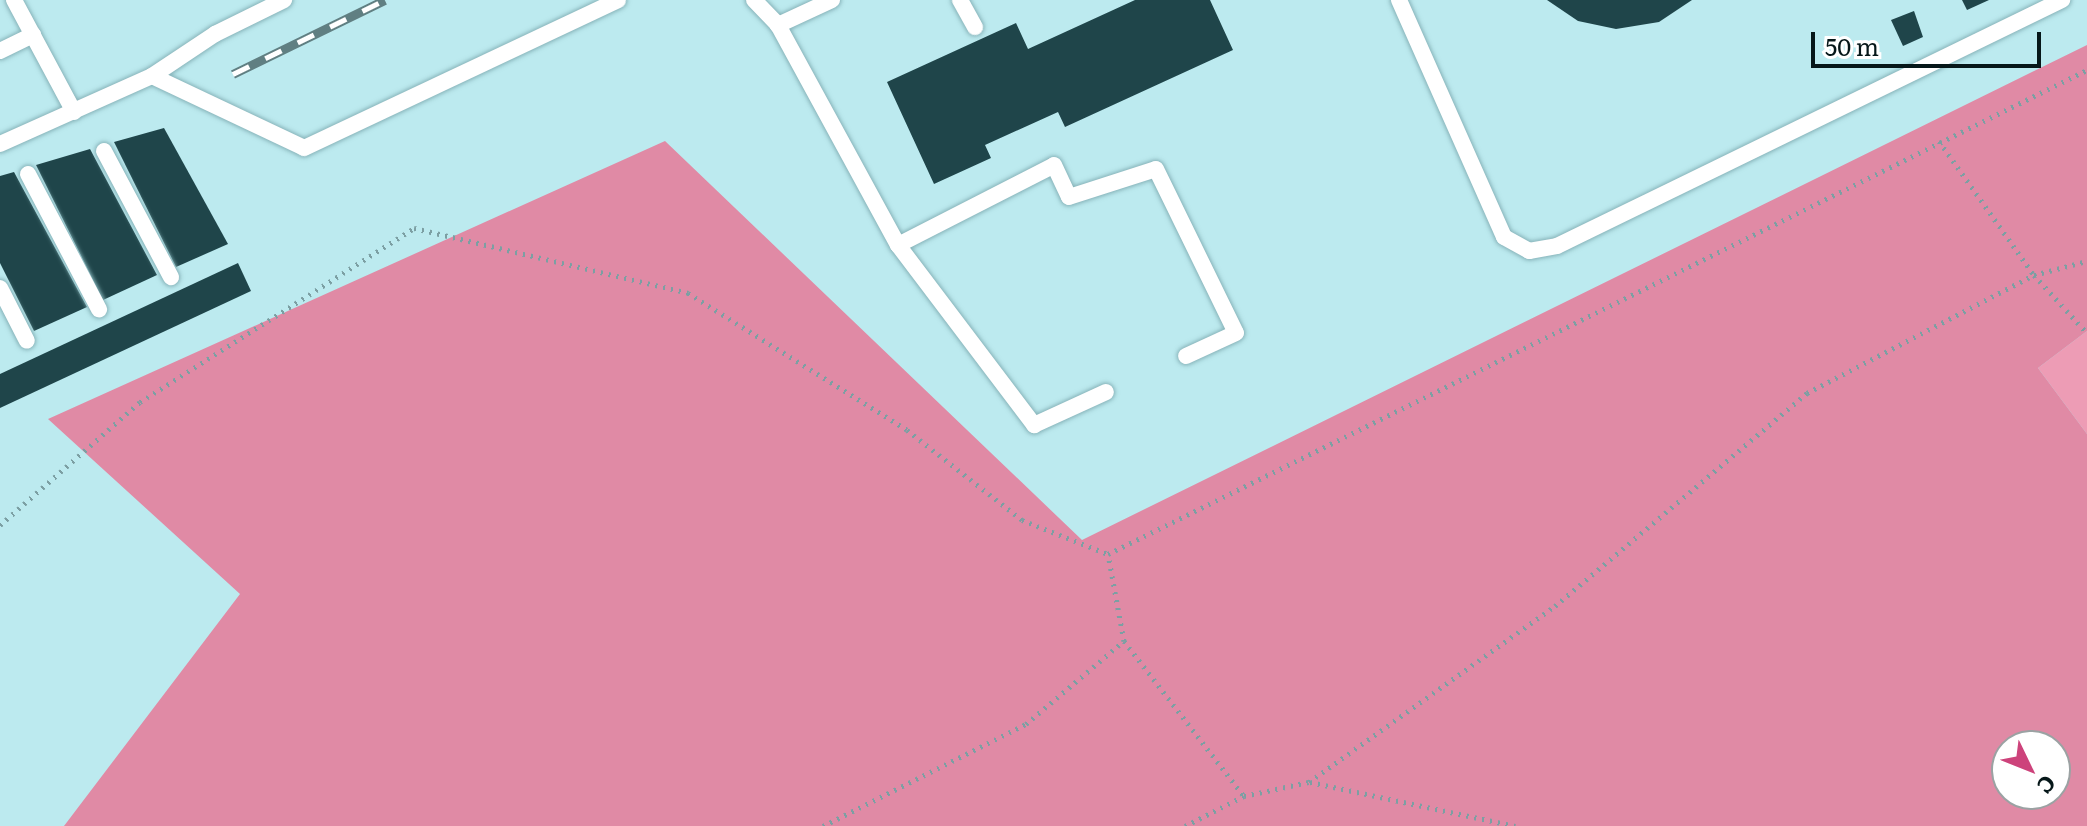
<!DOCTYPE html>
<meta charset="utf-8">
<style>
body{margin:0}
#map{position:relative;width:2087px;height:826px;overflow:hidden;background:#bceaef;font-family:Literata,serif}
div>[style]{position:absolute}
.green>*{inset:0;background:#ed9cb5}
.forest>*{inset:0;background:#e08aa5}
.building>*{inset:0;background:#1f454a}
.path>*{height:5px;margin-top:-2.5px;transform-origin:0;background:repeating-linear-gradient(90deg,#7c9fa3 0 2px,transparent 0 8px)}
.roads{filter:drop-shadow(0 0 2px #87b3b9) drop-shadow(0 0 2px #87b3b9)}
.service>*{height:16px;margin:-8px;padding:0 8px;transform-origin:8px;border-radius:8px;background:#fff}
.rail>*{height:9px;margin-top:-4.5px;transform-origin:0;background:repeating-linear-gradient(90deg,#fff 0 18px,#607f82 0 36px);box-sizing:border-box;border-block:2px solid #607f82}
span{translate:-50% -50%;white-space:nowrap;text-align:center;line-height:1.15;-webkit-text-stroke:8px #fff;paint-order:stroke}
.north{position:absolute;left:1991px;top:730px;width:80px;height:80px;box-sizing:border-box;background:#fff;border:2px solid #9ba2a3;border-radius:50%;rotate:133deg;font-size:22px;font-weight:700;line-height:32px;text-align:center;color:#061719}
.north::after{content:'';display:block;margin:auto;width:28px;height:36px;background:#cd437b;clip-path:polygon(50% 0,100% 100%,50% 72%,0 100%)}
.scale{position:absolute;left:1811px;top:32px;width:230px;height:36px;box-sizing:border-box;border:4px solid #061719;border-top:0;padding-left:10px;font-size:24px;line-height:28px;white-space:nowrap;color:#061719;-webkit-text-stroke:6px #fff;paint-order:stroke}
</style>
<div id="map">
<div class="green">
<div style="clip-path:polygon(2087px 331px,2087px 434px,2038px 368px)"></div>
</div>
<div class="forest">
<div style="clip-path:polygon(evenodd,2087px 45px,2087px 331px,2038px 368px,2087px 434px,2087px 826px,64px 826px,240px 594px,48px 419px,665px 141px,1082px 540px,2087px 45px,2007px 746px,2055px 746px,2055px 794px,2007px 794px,2007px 746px)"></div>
</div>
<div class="building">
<div style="clip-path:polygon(1135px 0,1210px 0,1233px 50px,1065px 127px,1058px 112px,985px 145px,991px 158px,934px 184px,887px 82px,1016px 23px,1028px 49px)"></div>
<div style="clip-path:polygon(1547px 0,1692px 0,1659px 22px,1616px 29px,1578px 21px)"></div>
<div style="clip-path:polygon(1962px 0,1989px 0,1967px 10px)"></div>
<div style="clip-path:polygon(1914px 11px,1923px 37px,1903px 46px,1891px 20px)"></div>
<div style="clip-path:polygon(164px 128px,228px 244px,176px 267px,114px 142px)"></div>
<div style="clip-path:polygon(90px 149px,157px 275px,103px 300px,36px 165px)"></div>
<div style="clip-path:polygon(14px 172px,87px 307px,34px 331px,0 263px,0 176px)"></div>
<div style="clip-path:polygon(238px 263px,251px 291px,0 408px,0 374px)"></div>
</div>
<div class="path">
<div style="left:1939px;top:141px;width:164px;rotate:54.7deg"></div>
<div style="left:2034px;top:275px;width:79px;rotate:47.6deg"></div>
<div style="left:0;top:525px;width:186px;rotate:-41.3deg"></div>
<div style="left:140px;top:402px;width:325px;rotate:-32.4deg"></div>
<div style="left:414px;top:228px;width:282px;rotate:13.3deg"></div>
<div style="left:688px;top:293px;width:258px;rotate:32deg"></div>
<div style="left:907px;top:430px;width:146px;rotate:38deg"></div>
<div style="left:1022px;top:520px;width:92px;rotate:21.6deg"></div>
<div style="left:1108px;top:554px;width:1092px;rotate:-26.31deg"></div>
<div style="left:1124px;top:641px;width:196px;rotate:52.3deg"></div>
<div style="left:1244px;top:796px;width:66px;rotate:-12.2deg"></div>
<div style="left:1309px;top:782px;width:302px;rotate:-35.6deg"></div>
<div style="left:1555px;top:606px;width:330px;rotate:-40.2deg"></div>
<div style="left:1807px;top:393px;width:256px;rotate:-27.5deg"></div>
<div style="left:2034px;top:275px;width:55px;rotate:-14.8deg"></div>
<div style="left:1310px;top:782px;width:210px;rotate:12.1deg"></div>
<div style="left:823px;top:826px;width:227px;rotate:-26.7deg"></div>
<div style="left:1026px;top:724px;width:128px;rotate:-40.3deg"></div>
<div style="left:1124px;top:641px;width:88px;rotate:-100.4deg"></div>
<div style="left:1185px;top:826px;width:66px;rotate:-27deg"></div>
</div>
<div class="roads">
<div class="service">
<div style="left:14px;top:0;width:127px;rotate:61.8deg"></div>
<div style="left:754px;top:0;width:35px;rotate:46deg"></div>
<div style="left:832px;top:0;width:60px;rotate:155.2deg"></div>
<div style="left:778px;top:25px;width:251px;rotate:61.4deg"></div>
<div style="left:898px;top:245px;width:175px;rotate:-27.1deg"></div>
<div style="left:1054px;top:165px;width:35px;rotate:65deg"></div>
<div style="left:1069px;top:197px;width:91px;rotate:-17.8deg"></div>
<div style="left:1156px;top:169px;width:182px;rotate:64deg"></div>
<div style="left:1236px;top:333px;width:55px;rotate:155.3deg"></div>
<div style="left:960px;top:0;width:31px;rotate:61deg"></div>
<div style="left:1399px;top:0;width:259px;rotate:66.1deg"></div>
<div style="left:1504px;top:237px;width:29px;rotate:29deg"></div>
<div style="left:1529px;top:251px;width:28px;rotate:-10deg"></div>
<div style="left:1557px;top:246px;width:562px;rotate:-25.97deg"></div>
<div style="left:0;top:51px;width:37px;rotate:-26deg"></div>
<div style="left:152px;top:76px;width:76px;rotate:-33.7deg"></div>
<div style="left:215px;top:34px;width:77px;rotate:-26.2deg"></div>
<div style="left:0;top:144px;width:167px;rotate:-24.1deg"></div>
<div style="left:152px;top:76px;width:168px;rotate:25.3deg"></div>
<div style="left:304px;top:148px;width:347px;rotate:-25.2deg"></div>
<div style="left:104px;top:151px;width:143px;rotate:62deg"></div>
<div style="left:28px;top:174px;width:153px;rotate:62.3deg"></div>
<div style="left:898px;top:245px;width:226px;rotate:52.9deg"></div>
<div style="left:1034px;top:425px;width:79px;rotate:-24.6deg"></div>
<div style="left:0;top:288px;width:59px;rotate:63deg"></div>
</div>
</div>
<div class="rail">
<div style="left:233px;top:74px;width:169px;rotate:-26deg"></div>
</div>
<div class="north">С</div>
<div class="scale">50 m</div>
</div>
